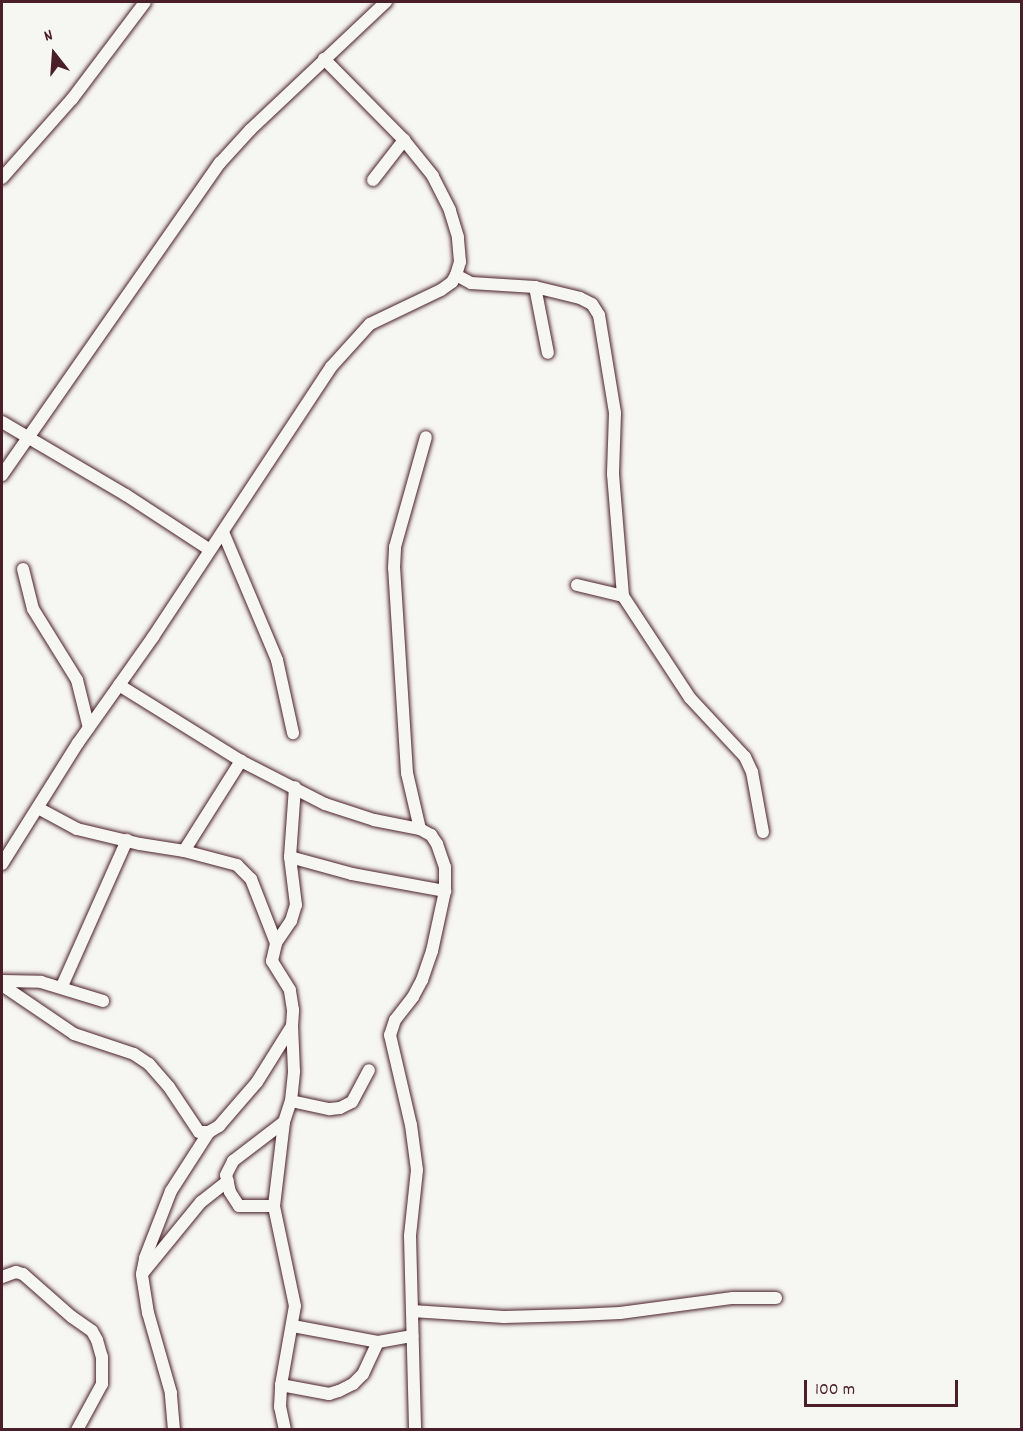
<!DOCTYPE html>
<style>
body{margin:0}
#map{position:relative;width:1023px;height:1431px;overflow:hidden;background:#f6f6f2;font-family:Dekko,sans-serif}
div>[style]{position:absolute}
.roads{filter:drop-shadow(0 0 2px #4a1f2b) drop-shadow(0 0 2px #4a1f2b)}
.minor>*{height:12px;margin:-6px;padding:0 6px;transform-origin:6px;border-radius:6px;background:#f6f6f2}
span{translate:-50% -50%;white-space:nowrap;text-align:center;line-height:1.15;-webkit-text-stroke:5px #f6f6f2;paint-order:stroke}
.frame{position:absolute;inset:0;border:3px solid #4a1f2b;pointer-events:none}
.north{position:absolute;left:24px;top:24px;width:60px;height:60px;-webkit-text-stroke:4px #f6f6f2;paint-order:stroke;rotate:343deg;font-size:16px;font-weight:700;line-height:24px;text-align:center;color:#4a1f2b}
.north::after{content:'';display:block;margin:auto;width:21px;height:27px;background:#4a1f2b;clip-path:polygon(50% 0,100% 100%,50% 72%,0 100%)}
.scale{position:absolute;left:804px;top:1380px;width:154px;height:27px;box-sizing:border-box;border:3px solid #4a1f2b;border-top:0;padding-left:8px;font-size:18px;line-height:21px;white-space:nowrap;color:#4a1f2b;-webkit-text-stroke:4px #f6f6f2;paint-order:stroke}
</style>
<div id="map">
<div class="roads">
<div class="minor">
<div style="left:2px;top:178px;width:106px;rotate:-48.5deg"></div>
<div style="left:72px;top:99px;width:121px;rotate:-53deg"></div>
<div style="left:373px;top:180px;width:51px;rotate:-52.2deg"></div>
<div style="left:456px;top:275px;width:17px;rotate:28deg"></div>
<div style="left:471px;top:283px;width:64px;rotate:3.6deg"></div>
<div style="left:535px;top:287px;width:46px;rotate:13.7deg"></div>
<div style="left:580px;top:298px;width:13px;rotate:27deg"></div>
<div style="left:592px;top:304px;width:13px;rotate:58deg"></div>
<div style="left:599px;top:315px;width:99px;rotate:80.7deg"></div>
<div style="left:615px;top:413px;width:61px;rotate:91.9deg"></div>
<div style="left:613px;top:474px;width:122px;rotate:85.3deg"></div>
<div style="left:535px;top:287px;width:67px;rotate:78.9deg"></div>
<div style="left:2px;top:422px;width:144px;rotate:30.5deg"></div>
<div style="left:126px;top:495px;width:100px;rotate:33.2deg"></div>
<div style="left:2px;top:475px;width:381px;rotate:-55.1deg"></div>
<div style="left:220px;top:163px;width:45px;rotate:-47.7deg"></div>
<div style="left:250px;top:130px;width:187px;rotate:-43.3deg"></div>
<div style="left:223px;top:532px;width:139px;rotate:67.1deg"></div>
<div style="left:277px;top:660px;width:75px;rotate:77.6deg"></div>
<div style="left:23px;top:569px;width:41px;rotate:76deg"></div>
<div style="left:33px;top:609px;width:84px;rotate:58.2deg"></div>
<div style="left:77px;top:680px;width:49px;rotate:76deg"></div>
<div style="left:577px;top:585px;width:47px;rotate:13.4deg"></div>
<div style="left:623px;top:596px;width:122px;rotate:56.7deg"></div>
<div style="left:690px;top:698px;width:81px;rotate:47deg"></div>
<div style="left:745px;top:757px;width:17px;rotate:65deg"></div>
<div style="left:752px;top:772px;width:61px;rotate:79.6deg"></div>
<div style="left:119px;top:685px;width:144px;rotate:31.9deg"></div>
<div style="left:241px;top:761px;width:94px;rotate:27.1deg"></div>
<div style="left:325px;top:804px;width:52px;rotate:18.1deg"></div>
<div style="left:374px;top:820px;width:47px;rotate:11.1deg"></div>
<div style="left:420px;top:829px;width:13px;rotate:29deg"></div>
<div style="left:431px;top:835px;width:11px;rotate:56deg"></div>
<div style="left:437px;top:844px;width:24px;rotate:71deg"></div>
<div style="left:445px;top:867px;width:24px;rotate:90deg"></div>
<div style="left:445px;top:891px;width:61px;rotate:102.2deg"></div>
<div style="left:432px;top:951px;width:31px;rotate:109deg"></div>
<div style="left:422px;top:980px;width:19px;rotate:118deg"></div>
<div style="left:413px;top:997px;width:29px;rotate:128deg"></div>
<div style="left:395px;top:1020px;width:16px;rotate:108deg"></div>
<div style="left:390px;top:1035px;width:92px;rotate:76.9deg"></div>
<div style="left:411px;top:1125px;width:45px;rotate:82.4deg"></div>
<div style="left:417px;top:1170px;width:66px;rotate:96.1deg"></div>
<div style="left:410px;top:1236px;width:194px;rotate:88.5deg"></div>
<div style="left:38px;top:808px;width:44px;rotate:28.3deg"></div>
<div style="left:77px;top:829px;width:65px;rotate:13.4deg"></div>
<div style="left:140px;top:844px;width:45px;rotate:9deg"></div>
<div style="left:184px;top:851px;width:55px;rotate:14.8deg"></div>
<div style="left:237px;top:865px;width:20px;rotate:45deg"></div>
<div style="left:251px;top:879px;width:69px;rotate:68.7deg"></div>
<div style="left:420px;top:829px;width:57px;rotate:-103.1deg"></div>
<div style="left:407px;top:773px;width:205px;rotate:-93.6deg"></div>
<div style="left:394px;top:568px;width:21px;rotate:-87deg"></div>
<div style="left:395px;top:547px;width:114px;rotate:-74.3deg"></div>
<div style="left:184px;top:851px;width:107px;rotate:-57.7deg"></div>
<div style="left:290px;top:857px;width:64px;rotate:15.3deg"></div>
<div style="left:352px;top:874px;width:95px;rotate:10.4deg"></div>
<div style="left:2px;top:864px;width:143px;rotate:-57.9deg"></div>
<div style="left:78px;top:743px;width:130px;rotate:-54.7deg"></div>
<div style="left:153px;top:637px;width:323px;rotate:-56.6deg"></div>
<div style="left:331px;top:367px;width:58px;rotate:-47.8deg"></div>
<div style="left:370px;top:324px;width:79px;rotate:-25.6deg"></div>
<div style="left:441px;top:290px;width:14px;rotate:-36deg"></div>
<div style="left:452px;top:282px;width:8px;rotate:-60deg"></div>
<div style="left:456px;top:275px;width:14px;rotate:-73deg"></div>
<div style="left:460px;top:262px;width:25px;rotate:-95deg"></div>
<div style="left:458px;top:237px;width:28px;rotate:-107deg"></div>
<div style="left:450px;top:210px;width:38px;rotate:-117deg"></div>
<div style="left:433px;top:176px;width:46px;rotate:-128.9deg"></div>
<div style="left:404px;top:140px;width:114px;rotate:-134.6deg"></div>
<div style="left:2px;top:981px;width:39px;rotate:1deg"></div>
<div style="left:41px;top:982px;width:65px;rotate:17deg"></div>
<div style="left:2px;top:985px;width:87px;rotate:34.2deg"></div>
<div style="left:74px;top:1034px;width:63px;rotate:18.4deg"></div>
<div style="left:134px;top:1054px;width:18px;rotate:34deg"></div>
<div style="left:149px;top:1064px;width:30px;rotate:49deg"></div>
<div style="left:169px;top:1087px;width:54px;rotate:56.3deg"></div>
<div style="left:199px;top:1132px;width:10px"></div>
<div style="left:209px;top:1132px;width:12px;rotate:-31deg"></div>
<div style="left:219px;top:1126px;width:58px;rotate:-49.2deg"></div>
<div style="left:257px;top:1082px;width:66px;rotate:-58deg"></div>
<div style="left:292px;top:1026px;width:16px;rotate:-86deg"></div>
<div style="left:293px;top:1010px;width:20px;rotate:-99deg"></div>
<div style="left:290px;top:990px;width:34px;rotate:-122deg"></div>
<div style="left:272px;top:961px;width:18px;rotate:-77deg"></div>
<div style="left:276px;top:943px;width:27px;rotate:-56deg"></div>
<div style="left:291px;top:921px;width:17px;rotate:-73deg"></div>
<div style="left:296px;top:905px;width:48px;rotate:-97.1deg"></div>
<div style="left:290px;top:857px;width:70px;rotate:-85.9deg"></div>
<div style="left:62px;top:986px;width:160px;rotate:-66deg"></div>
<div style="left:291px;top:1101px;width:40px;rotate:12deg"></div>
<div style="left:330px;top:1109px;width:10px;rotate:-6deg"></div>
<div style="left:340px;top:1108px;width:13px;rotate:-27deg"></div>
<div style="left:352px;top:1102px;width:36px;rotate:-62deg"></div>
<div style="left:274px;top:1206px;width:35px;rotate:180deg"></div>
<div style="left:239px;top:1206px;width:17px;rotate:-123deg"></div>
<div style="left:230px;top:1192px;width:17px;rotate:-103deg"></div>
<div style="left:226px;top:1175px;width:16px;rotate:-63deg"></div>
<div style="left:233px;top:1161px;width:64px;rotate:-37.4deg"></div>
<div style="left:142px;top:1274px;width:93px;rotate:-50.7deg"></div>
<div style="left:201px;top:1202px;width:34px;rotate:-38deg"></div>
<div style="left:2px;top:1277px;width:15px;rotate:-20deg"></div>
<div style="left:16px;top:1272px;width:7px;rotate:16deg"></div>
<div style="left:23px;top:1274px;width:65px;rotate:41.3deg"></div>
<div style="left:72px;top:1317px;width:24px;rotate:35deg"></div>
<div style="left:92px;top:1331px;width:10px;rotate:61deg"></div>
<div style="left:97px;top:1340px;width:18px;rotate:74deg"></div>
<div style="left:102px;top:1357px;width:27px;rotate:90deg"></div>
<div style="left:102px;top:1384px;width:52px;rotate:118.5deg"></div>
<div style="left:412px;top:1311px;width:92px;rotate:3.7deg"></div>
<div style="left:504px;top:1317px;width:73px;rotate:-1.6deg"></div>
<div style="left:577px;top:1315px;width:43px;rotate:-2.7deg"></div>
<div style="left:620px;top:1313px;width:114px;rotate:-7.6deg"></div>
<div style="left:733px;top:1298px;width:43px"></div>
<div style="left:293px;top:1326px;width:86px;rotate:10.7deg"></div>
<div style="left:378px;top:1342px;width:35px;rotate:-10deg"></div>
<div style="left:281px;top:1385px;width:49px;rotate:10.6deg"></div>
<div style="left:329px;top:1394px;width:10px;rotate:-17deg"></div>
<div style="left:339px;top:1391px;width:16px;rotate:-27deg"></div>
<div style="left:353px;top:1384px;width:14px;rotate:-45deg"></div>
<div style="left:363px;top:1374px;width:35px;rotate:-65deg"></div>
<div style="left:174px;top:1430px;width:37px;rotate:-95deg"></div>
<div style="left:171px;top:1393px;width:83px;rotate:-106deg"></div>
<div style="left:148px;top:1313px;width:39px;rotate:-99deg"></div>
<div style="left:142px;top:1274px;width:16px;rotate:-79deg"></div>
<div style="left:145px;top:1258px;width:72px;rotate:-68.8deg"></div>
<div style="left:171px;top:1191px;width:70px;rotate:-57.2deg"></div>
<div style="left:285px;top:1430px;width:24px;rotate:-102deg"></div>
<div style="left:280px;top:1407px;width:22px;rotate:-87deg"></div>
<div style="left:281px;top:1385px;width:80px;rotate:-80deg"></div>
<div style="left:295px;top:1306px;width:102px;rotate:-101.9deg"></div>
<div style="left:274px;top:1206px;width:85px;rotate:-83.2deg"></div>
<div style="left:284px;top:1122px;width:22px;rotate:-72deg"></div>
<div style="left:291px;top:1101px;width:30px;rotate:-84deg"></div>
<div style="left:294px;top:1071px;width:45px;rotate:-92.5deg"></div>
</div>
</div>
<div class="frame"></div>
<div class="north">N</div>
<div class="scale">100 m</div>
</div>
